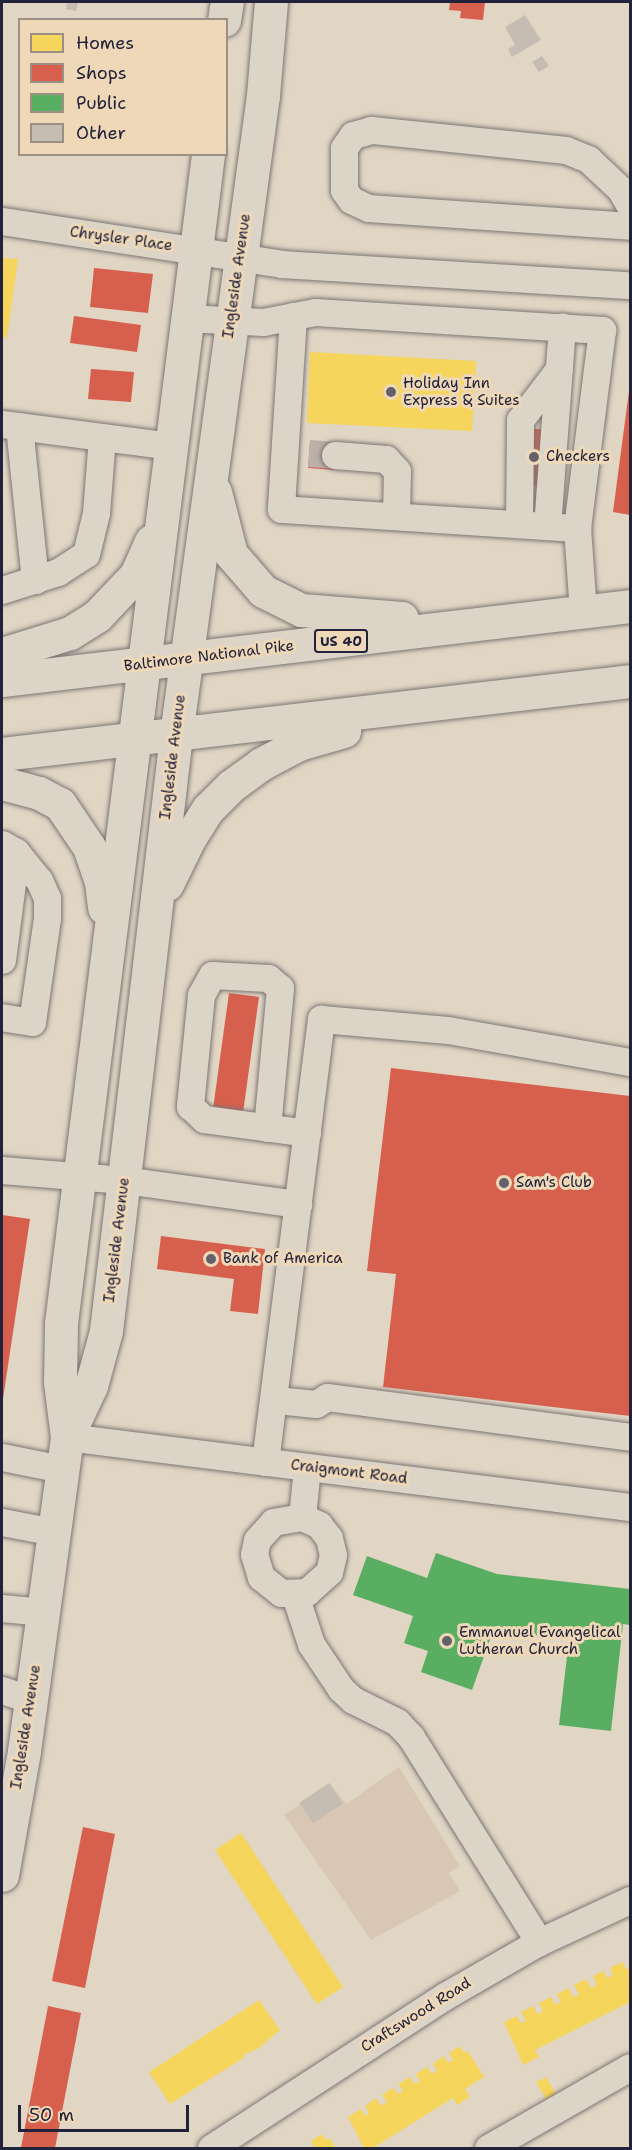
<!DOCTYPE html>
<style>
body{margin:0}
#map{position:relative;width:632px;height:2150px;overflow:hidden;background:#e1d5c4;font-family:"Shantell Sans",sans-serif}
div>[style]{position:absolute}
.green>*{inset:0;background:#d8c8b3}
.homes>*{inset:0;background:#f6d55c}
.shops>*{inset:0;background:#d6604d}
.public>*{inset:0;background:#5aae61}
.building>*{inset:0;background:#c6bdb2}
.minor-tunnel>*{height:27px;margin-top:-13.5px;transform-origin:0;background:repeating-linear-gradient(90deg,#bbb1a9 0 27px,transparent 0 41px)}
.roads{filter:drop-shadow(0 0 2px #7c7774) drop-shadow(0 0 2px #7c7774)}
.minor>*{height:27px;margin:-13.5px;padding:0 13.5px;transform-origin:13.5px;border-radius:13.5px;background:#ddd4c8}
.major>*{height:33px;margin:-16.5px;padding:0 16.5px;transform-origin:16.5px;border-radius:16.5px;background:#ddd4c8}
.dots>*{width:16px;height:16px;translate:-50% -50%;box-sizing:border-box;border:3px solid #eed8b7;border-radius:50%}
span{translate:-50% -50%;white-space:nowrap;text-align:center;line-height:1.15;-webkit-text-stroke:6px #eed8b7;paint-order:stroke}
.shield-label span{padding:2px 4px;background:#eed8b7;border:2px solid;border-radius:4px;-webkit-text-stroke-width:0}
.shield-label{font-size:14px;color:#22223b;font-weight:700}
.street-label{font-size:15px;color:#22223b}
.poi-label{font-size:15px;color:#22223b}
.left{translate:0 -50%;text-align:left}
.frame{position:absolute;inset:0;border:3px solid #22223b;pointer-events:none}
.legend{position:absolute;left:18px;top:18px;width:210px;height:138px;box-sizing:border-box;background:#eed8b7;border:2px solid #9c8f85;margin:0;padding:8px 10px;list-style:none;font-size:18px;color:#22223b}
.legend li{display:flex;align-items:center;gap:12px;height:30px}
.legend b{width:30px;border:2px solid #9c8f85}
.scale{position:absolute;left:18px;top:2105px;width:171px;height:27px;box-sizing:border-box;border:3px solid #22223b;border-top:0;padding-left:8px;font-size:18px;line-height:21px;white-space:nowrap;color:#22223b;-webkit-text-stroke:4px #eed8b7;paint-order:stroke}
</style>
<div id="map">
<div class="green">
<div style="clip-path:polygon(399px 1767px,460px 1866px,449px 1873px,460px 1891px,371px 1940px,284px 1815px,331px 1784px,346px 1804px)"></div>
</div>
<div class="homes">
<div style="clip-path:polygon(2px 258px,18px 259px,7px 338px,2px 337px)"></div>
<div style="clip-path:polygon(310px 352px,476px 361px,472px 431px,307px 423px)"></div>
<div style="clip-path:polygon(241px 1833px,343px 1987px,317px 2004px,215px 1850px)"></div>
<div style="clip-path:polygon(622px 1962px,626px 1969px,630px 1969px,630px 2002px,535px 2050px,539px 2057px,523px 2065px,504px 2022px,517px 2016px,521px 2023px,526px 2021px,521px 2012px,533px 2006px,537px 2014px,543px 2011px,539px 2003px,551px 1997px,555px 2005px,561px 2002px,557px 1994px,569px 1988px,573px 1997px,579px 1995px,574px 1985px,586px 1979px,591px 1988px,597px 1985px,593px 1976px,604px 1971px,607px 1978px,613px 1975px,610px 1968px)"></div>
<div style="clip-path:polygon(259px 2000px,280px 2030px,259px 2048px,243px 2055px,245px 2057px,170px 2104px,149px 2072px)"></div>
<div style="clip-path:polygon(460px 2046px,464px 2053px,468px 2051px,484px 2077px,465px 2089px,470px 2097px,457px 2105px,453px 2098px,373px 2148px,364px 2148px,348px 2117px,361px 2109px,365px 2116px,369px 2113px,365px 2106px,376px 2098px,381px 2106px,387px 2102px,382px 2095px,393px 2088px,398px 2094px,403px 2091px,398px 2084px,410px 2077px,414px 2084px,420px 2081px,416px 2074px,427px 2067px,432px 2074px,437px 2070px,433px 2064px,444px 2056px,448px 2063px,453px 2060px,449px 2053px)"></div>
<div style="clip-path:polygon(546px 2077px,556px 2094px,546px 2099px,536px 2082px)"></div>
<div style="clip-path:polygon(322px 2134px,326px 2140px,329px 2138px,336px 2148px,315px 2148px,311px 2141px)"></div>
</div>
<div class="shops">
<div style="clip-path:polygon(450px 2px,485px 2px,483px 20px,460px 18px,461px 11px,449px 10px)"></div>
<div style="clip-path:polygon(94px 268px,153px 274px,148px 313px,90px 307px)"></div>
<div style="clip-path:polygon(74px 316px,141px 325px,137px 352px,70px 343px)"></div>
<div style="clip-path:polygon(91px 369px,134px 372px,131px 402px,88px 399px)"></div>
<div style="clip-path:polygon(629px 391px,630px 392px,630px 515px,613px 512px)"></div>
<div style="clip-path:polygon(531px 428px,544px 430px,538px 486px,525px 484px)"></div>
<div style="clip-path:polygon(310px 441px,336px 443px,334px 470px,308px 468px)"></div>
<div style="clip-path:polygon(229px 993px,259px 997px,243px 1113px,213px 1109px)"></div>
<div style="clip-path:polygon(391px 1068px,630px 1096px,630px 1416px,383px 1387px,396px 1274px,367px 1271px)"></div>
<div style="clip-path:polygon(2px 1215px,30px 1219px,3px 1399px,2px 1399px)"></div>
<div style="clip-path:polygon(161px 1236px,265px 1249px,258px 1314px,230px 1311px,234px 1279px,157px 1269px)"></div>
<div style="clip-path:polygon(83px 1827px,115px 1834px,85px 1988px,52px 1981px)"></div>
<div style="clip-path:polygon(48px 2006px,81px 2013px,55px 2148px,21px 2148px)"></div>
</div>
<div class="public">
<div style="clip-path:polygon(436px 1553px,497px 1574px,630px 1589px,630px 1625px,623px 1624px,611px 1731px,559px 1725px,569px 1639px,493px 1631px,472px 1690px,421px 1672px,428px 1651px,404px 1643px,413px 1616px,353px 1595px,367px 1556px,427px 1578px)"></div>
</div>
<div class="building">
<div style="clip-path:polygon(67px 2px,78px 2px,76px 11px,66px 9px)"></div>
<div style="clip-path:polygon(525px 15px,541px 40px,512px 57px,508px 49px,515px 45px,505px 27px)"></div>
<div style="clip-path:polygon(542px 56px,549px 66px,539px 72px,532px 62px)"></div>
<div style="clip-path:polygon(329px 1783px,343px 1804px,313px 1823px,299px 1803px)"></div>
</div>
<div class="minor-tunnel">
<div style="left:309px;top:453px;width:26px;rotate:4deg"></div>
</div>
<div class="roads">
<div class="minor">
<div style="left:630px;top:206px;width:20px;rotate:-120deg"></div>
<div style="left:620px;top:189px;width:44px;rotate:-136.8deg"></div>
<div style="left:588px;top:159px;width:24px;rotate:-158deg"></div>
<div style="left:566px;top:150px;width:196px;rotate:-174.1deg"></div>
<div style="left:371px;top:130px;width:19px;rotate:164deg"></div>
<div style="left:353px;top:135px;width:16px;rotate:125deg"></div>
<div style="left:344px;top:148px;width:42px;rotate:90deg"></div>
<div style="left:344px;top:190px;width:12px;rotate:55deg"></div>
<div style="left:351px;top:200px;width:19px;rotate:25deg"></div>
<div style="left:368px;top:208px;width:263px;rotate:3.9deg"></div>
<div style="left:2px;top:221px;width:283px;rotate:8.7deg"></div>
<div style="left:282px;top:264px;width:349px;rotate:3.5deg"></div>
<div style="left:293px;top:316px;width:193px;rotate:93.6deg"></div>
<div style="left:281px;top:509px;width:297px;rotate:3.7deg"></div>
<div style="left:186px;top:318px;width:77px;rotate:3deg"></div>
<div style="left:263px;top:322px;width:53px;rotate:-10.9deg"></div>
<div style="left:315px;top:312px;width:288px;rotate:3.6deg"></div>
<div style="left:602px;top:330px;width:200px;rotate:97.2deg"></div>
<div style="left:577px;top:528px;width:84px;rotate:85.9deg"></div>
<div style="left:2px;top:424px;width:170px;rotate:7.4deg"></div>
<div style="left:19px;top:426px;width:155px;rotate:84.1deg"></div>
<div style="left:335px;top:455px;width:51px;rotate:4.5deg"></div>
<div style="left:386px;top:459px;width:16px;rotate:47deg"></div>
<div style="left:397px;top:471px;width:45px;rotate:91.3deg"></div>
<div style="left:519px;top:524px;width:104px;rotate:-89.4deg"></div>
<div style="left:520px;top:420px;width:64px;rotate:-52.6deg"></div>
<div style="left:547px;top:526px;width:200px;rotate:-85.7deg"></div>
<div style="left:2px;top:590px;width:59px;rotate:-17.8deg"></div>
<div style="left:58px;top:572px;width:33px;rotate:-33deg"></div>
<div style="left:86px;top:554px;width:42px;rotate:-76.3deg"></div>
<div style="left:96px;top:513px;width:76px;rotate:-85.5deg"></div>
<div style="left:2px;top:844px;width:16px;rotate:30deg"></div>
<div style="left:16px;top:852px;width:36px;rotate:51deg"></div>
<div style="left:39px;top:880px;width:20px;rotate:66deg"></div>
<div style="left:47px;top:898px;width:20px;rotate:90deg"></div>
<div style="left:47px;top:918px;width:105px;rotate:98.2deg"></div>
<div style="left:32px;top:1022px;width:30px;rotate:-171deg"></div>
<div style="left:2px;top:960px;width:109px;rotate:-82.6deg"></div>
<div style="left:267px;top:1128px;width:141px;rotate:-84.7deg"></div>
<div style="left:280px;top:988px;width:16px;rotate:-140deg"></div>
<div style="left:268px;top:978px;width:56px;rotate:-176.9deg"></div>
<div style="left:212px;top:975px;width:23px;rotate:119deg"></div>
<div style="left:201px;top:995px;width:112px;rotate:95.7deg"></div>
<div style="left:190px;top:1106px;width:19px;rotate:43deg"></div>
<div style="left:204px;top:1119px;width:104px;rotate:7.7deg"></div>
<div style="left:2px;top:1170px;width:122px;rotate:4.7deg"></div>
<div style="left:124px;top:1180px;width:176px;rotate:7.9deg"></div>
<div style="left:276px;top:1400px;width:40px;rotate:5.7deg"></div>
<div style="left:316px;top:1404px;width:13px;rotate:-32deg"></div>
<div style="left:327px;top:1397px;width:306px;rotate:7.5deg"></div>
<div style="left:67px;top:1437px;width:567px;rotate:7.09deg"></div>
<div style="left:2px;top:1457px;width:61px;rotate:11.3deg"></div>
<div style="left:265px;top:1462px;width:447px;rotate:-82.8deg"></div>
<div style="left:321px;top:1019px;width:127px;rotate:5deg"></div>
<div style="left:448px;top:1030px;width:185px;rotate:10deg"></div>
<div style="left:302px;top:1517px;width:19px;rotate:25deg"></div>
<div style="left:319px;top:1525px;width:16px;rotate:52deg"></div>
<div style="left:329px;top:1538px;width:17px;rotate:77deg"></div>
<div style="left:333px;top:1555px;width:17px;rotate:103deg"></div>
<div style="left:329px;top:1572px;width:30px;rotate:138deg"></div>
<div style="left:307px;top:1592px;width:26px;rotate:178deg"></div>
<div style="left:281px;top:1593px;width:26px;rotate:-141deg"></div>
<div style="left:261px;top:1577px;width:24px;rotate:-107deg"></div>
<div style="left:254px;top:1554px;width:14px;rotate:-78deg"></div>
<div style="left:257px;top:1540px;width:24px;rotate:-48deg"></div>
<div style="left:273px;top:1522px;width:29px;rotate:-10deg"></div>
<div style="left:302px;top:1517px;width:50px;rotate:-84.3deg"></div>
<div style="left:2px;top:1522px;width:53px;rotate:10.9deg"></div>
<div style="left:295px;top:1595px;width:52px;rotate:71.9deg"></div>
<div style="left:311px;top:1644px;width:54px;rotate:56.3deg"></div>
<div style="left:341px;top:1689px;width:16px;rotate:43deg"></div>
<div style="left:353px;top:1700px;width:49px;rotate:26.6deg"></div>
<div style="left:397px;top:1722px;width:21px;rotate:47deg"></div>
<div style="left:411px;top:1737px;width:242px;rotate:58deg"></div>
<div style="left:2px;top:1608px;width:41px;rotate:5.6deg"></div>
<div style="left:2px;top:1690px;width:31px;rotate:19deg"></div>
<div style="left:211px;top:2148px;width:279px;rotate:-33deg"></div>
<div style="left:445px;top:1996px;width:108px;rotate:-29.9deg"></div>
<div style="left:539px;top:1942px;width:100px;rotate:-24.8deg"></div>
<div style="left:488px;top:2148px;width:163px;rotate:-29.7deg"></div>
</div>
<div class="major">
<div style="left:224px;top:20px;width:18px;rotate:-81deg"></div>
<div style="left:215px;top:492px;width:64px;rotate:75.5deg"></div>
<div style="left:231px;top:554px;width:49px;rotate:49.1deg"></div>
<div style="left:263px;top:591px;width:42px;rotate:26.6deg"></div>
<div style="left:301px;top:610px;width:101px;rotate:4.5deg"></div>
<div style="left:2px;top:654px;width:71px;rotate:-17.2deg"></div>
<div style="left:70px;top:633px;width:32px;rotate:-32deg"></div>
<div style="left:97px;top:616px;width:57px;rotate:-46.4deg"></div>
<div style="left:136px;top:575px;width:37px;rotate:-66deg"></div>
<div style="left:2px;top:680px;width:632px;rotate:-6.72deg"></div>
<div style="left:2px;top:754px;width:632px;rotate:-6.63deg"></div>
<div style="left:2px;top:783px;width:38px;rotate:15deg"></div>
<div style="left:39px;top:793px;width:24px;rotate:28deg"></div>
<div style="left:60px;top:804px;width:52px;rotate:56deg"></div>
<div style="left:89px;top:847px;width:37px;rotate:71deg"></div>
<div style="left:101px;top:882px;width:26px;rotate:83deg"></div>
<div style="left:167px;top:884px;width:50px;rotate:-63.9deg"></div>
<div style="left:189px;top:839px;width:36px;rotate:-58deg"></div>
<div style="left:208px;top:809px;width:33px;rotate:-45deg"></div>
<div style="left:231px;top:786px;width:37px;rotate:-36deg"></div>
<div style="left:261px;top:764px;width:43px;rotate:-27.8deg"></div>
<div style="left:299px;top:744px;width:47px;rotate:-16.1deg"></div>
<div style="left:67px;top:1437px;width:55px;rotate:-97.3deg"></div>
<div style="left:60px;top:1382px;width:59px;rotate:-89deg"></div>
<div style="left:61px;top:1323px;width:1178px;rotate:-82.83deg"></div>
<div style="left:2px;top:1875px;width:126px;rotate:-79.9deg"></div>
<div style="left:24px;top:1751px;width:317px;rotate:-82.2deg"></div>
<div style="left:67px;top:1437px;width:56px;rotate:-64.8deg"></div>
<div style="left:91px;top:1386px;width:57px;rotate:-74.7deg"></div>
<div style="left:106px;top:1331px;width:600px;rotate:-83.3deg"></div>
<div style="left:176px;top:735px;width:646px;rotate:-82.26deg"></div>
<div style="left:263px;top:95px;width:93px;rotate:-85.1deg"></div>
</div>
</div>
<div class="dots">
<div style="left:391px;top:392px;background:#65616b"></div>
<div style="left:534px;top:457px;background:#65616b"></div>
<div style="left:504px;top:1183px;background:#65616b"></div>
<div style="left:211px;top:1259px;background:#65616b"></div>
<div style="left:447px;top:1641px;background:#65616b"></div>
</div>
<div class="shield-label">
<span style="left:341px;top:641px">US 40</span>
</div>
<div class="street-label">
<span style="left:121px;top:239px;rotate:8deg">Chrysler Place</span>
<span style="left:237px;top:276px;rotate:-82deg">Ingleside Avenue</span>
<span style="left:209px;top:656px;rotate:-7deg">Baltimore National Pike</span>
<span style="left:173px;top:757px;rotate:-83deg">Ingleside Avenue</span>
<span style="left:117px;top:1240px;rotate:-83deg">Ingleside Avenue</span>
<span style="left:349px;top:1472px;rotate:7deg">Craigmont Road</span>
<span style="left:26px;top:1727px;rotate:-81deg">Ingleside Avenue</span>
<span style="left:416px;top:2015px;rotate:-32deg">Craftswood Road</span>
</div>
<div class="poi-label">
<span class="left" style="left:403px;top:392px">Holiday Inn<br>Express &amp; Suites</span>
<span class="left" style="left:546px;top:457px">Checkers</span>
<span class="left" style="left:516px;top:1183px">Sam's Club</span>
<span class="left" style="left:223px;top:1259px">Bank of America</span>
<span class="left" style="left:459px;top:1641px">Emmanuel Evangelical<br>Lutheran Church</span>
</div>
<div class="frame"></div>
<ul class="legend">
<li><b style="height:16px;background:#f6d55c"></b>Homes</li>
<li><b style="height:16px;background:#d6604d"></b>Shops</li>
<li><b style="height:16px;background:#5aae61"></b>Public</li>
<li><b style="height:16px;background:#c6bdb2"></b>Other</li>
</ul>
<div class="scale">50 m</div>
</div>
